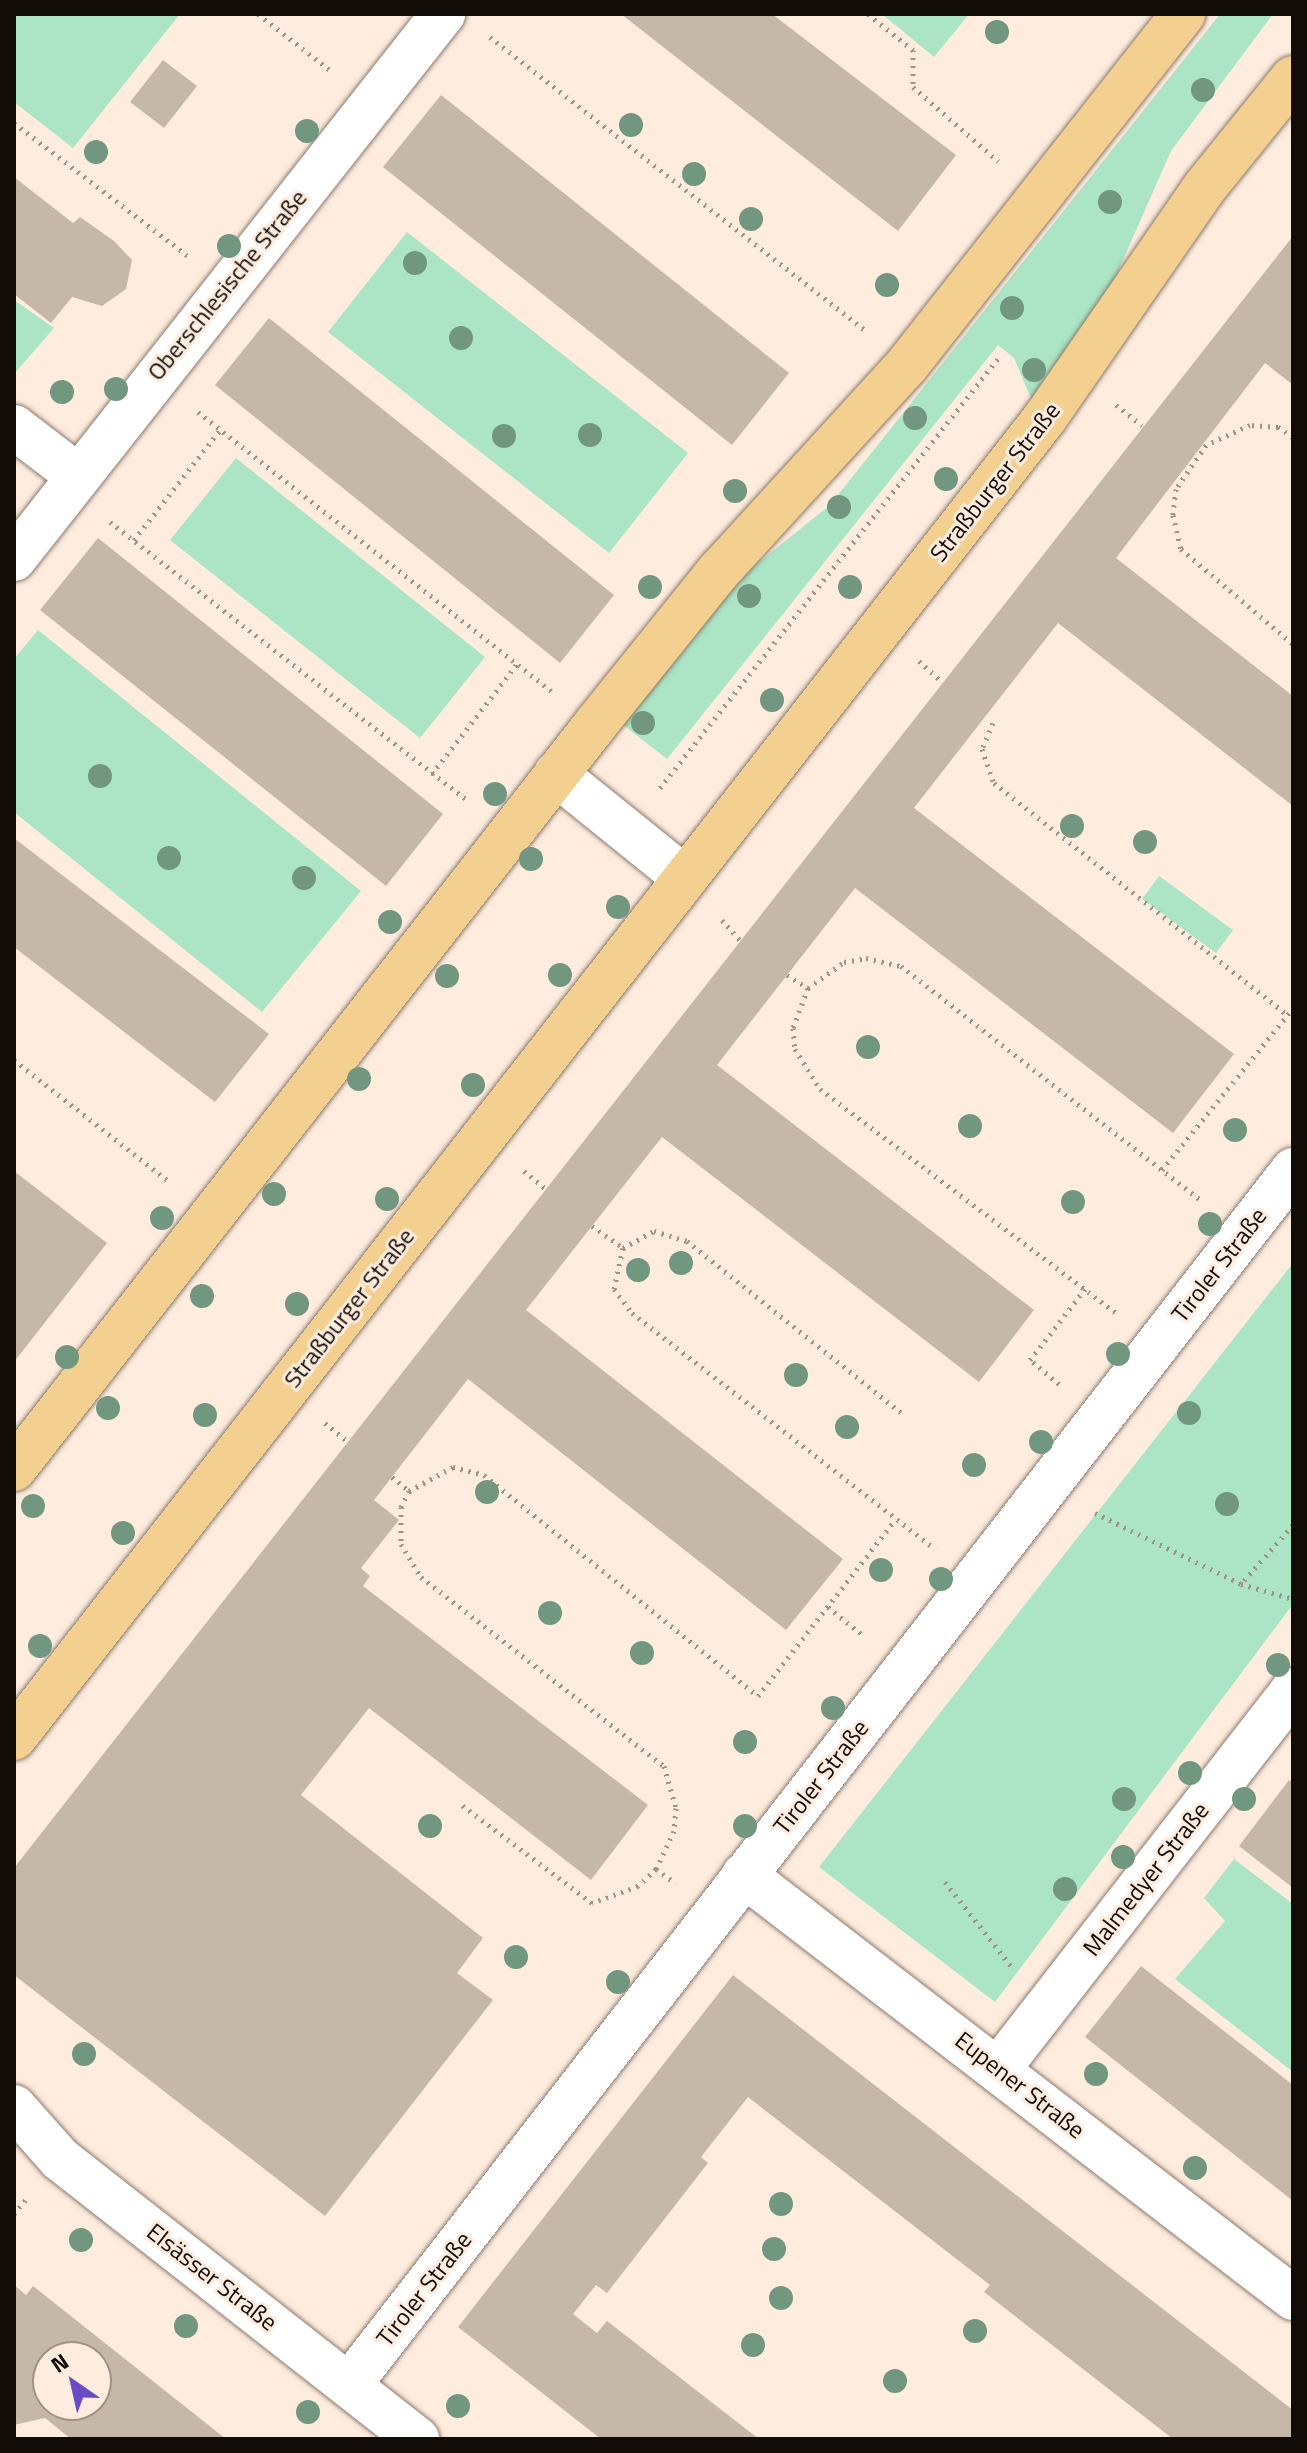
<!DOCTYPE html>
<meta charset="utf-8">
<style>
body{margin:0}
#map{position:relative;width:1307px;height:2453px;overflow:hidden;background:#feecde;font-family:"Titillium Web",sans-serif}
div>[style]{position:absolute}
.green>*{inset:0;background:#abe5c5}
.building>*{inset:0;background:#c6b8a9}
.path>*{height:5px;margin-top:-2.5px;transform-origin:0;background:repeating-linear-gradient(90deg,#9e9187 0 2px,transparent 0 8px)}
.roads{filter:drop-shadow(0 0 2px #897a6d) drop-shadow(0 0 2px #897a6d)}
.minor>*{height:44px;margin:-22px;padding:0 22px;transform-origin:22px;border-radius:22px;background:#fff}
.major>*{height:44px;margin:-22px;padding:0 22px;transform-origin:22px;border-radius:22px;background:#f4d090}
.trees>*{width:24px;height:24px;margin:-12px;border-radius:50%;background:#729780}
span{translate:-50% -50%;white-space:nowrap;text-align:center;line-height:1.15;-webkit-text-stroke:6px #feecde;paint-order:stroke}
.street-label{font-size:24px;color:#120c08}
.frame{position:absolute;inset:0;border:16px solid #120c08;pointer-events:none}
.north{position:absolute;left:32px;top:2341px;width:80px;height:80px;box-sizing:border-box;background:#feecde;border:2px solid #a09288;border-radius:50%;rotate:326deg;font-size:22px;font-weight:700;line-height:32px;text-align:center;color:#120c08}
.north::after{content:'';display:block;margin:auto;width:28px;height:36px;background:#694bc4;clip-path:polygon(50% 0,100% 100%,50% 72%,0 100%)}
</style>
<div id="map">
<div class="green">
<div style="clip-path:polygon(14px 14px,180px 14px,73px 148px,14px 102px)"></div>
<div style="clip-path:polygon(882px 14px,969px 14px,934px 57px)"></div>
<div style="clip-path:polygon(1220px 14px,1273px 14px,1171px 151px,1115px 278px,1033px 403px,1014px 358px,998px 345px,667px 759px,622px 724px,733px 583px,830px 505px)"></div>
<div style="clip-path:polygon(407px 232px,688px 453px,609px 553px,328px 332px)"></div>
<div style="clip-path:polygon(14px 300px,54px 328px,14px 374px)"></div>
<div style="clip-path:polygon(236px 458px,485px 657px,420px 738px,170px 540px)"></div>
<div style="clip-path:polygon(38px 630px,361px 891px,262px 1012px,14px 812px,14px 659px)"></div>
<div style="clip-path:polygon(1159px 876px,1233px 930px,1216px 953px,1142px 899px)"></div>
<div style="clip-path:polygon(1293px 1263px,1293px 1604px,995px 2002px,819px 1867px)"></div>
<div style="clip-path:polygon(1234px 1859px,1293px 1904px,1293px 2072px,1175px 1979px,1225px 1921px,1204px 1898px)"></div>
</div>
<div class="building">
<div style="clip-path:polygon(621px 14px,772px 14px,956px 155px,898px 231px)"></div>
<div style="clip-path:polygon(163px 60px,197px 86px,164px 128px,130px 102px)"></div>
<div style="clip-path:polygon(441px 95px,789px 373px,732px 445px,383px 167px)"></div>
<div style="clip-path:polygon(14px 177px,73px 223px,80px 217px,114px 241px,132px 260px,126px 289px,102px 306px,72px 297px,51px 323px,14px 294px)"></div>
<div style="clip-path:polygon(1293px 236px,1293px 385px,1265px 363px,1116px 558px,1293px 696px,1293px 806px,1058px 623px,914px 808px,1234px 1054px,1173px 1133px,855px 888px,717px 1065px,1034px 1310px,979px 1382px,662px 1137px,526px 1310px,843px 1559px,786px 1630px,468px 1379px,374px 1500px,399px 1520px,361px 1568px,370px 1576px,363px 1586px,648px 1805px,591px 1880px,369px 1708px,301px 1795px,483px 1938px,457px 1973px,493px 2000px,325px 2216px,14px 1975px,14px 1868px)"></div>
<div style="clip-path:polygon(269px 318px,614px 595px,560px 663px,215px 385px)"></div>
<div style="clip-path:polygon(98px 538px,443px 814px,386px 886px,40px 610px)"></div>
<div style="clip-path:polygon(14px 838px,269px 1034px,215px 1102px,14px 947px)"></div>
<div style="clip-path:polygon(14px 1171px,107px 1243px,14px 1362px)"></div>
<div style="clip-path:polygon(1289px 1780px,1293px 1783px,1293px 1888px,1239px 1846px)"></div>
<div style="clip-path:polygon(1141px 1966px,1293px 2085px,1293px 2201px,1085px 2037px)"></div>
<div style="clip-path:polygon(733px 1975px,1293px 2410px,1293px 2439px,1173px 2439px,984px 2292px,990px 2285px,748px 2097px,701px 2157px,708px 2163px,607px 2293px,596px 2285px,573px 2314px,597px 2333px,607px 2321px,759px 2439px,601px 2439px,458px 2327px)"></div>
<div style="clip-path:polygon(evenodd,14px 2285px,26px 2295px,33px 2286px,226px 2439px,71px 2439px,45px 2418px,14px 2425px,14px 2285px,48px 2357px,96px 2357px,96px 2405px,48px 2405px,48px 2357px)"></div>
</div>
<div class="path">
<div style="left:258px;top:14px;width:91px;rotate:37.9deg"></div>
<div style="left:868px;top:14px;width:58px;rotate:38.7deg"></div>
<div style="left:913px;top:50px;width:37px;rotate:90deg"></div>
<div style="left:913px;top:87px;width:113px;rotate:41deg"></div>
<div style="left:490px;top:37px;width:477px;rotate:38deg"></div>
<div style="left:14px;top:123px;width:219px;rotate:37.4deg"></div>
<div style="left:1116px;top:405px;width:33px;rotate:38deg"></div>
<div style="left:198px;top:412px;width:454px;rotate:38.3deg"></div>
<div style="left:1293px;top:437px;width:18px;rotate:-146deg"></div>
<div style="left:1278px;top:427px;width:28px;rotate:-176deg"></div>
<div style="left:1250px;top:425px;width:48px;rotate:155.6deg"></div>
<div style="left:1206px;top:445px;width:53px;rotate:124.3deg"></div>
<div style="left:1176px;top:489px;width:26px;rotate:97deg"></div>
<div style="left:1173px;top:515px;width:35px;rotate:77deg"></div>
<div style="left:1181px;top:549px;width:147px;rotate:40.3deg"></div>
<div style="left:110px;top:522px;width:454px;rotate:37.9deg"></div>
<div style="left:134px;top:540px;width:140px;rotate:-52deg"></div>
<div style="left:919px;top:661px;width:27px;rotate:42deg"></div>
<div style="left:993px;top:723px;width:28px;rotate:113deg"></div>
<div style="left:982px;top:749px;width:36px;rotate:71deg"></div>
<div style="left:994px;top:783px;width:375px;rotate:38.3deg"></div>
<div style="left:432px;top:774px;width:139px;rotate:-52.3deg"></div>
<div style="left:660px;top:788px;width:550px;rotate:-51.8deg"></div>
<div style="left:722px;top:920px;width:27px;rotate:48deg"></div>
<div style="left:787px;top:975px;width:25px;rotate:32deg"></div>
<div style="left:808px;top:988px;width:44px;rotate:-35.8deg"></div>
<div style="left:844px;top:962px;width:22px;rotate:-10deg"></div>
<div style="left:866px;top:958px;width:36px;rotate:13deg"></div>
<div style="left:901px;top:966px;width:383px;rotate:38deg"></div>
<div style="left:808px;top:988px;width:43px;rotate:110.6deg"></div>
<div style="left:793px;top:1028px;width:21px;rotate:85deg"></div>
<div style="left:795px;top:1049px;width:47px;rotate:58deg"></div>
<div style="left:820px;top:1089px;width:371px;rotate:37.1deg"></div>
<div style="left:14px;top:1060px;width:199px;rotate:38.1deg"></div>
<div style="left:1162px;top:1170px;width:208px;rotate:-51deg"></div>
<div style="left:524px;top:1171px;width:28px;rotate:39deg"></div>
<div style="left:592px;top:1226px;width:38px;rotate:35deg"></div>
<div style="left:623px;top:1248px;width:42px;rotate:102.4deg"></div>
<div style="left:614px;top:1289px;width:30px;rotate:53deg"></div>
<div style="left:632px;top:1313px;width:384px;rotate:37.9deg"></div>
<div style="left:623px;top:1248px;width:35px;rotate:-29deg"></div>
<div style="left:654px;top:1231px;width:34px;rotate:17deg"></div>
<div style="left:687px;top:1241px;width:275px;rotate:38.7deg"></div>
<div style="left:1059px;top:1384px;width:38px;rotate:-140deg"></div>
<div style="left:1030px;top:1360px;width:90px;rotate:-52.2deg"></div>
<div style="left:325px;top:1423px;width:27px;rotate:39deg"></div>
<div style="left:392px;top:1477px;width:22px;rotate:39deg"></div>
<div style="left:409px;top:1491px;width:50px;rotate:-28.6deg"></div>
<div style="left:453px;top:1467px;width:32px;rotate:14deg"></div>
<div style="left:484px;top:1475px;width:352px;rotate:38.9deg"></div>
<div style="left:758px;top:1696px;width:224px;rotate:-52.1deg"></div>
<div style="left:409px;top:1491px;width:18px;rotate:117deg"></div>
<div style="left:401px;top:1507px;width:37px;rotate:90deg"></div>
<div style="left:401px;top:1544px;width:39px;rotate:59deg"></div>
<div style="left:421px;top:1577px;width:308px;rotate:37.9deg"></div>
<div style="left:664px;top:1766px;width:44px;rotate:74.1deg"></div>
<div style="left:676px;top:1808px;width:23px;rotate:95deg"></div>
<div style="left:674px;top:1831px;width:42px;rotate:115.3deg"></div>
<div style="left:656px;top:1869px;width:25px;rotate:137deg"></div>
<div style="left:638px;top:1886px;width:49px;rotate:159.7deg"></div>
<div style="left:592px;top:1903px;width:163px;rotate:-143deg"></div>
<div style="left:1095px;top:1513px;width:162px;rotate:25.9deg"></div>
<div style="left:1293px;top:1525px;width:79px;rotate:131.4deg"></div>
<div style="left:1241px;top:1584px;width:54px;rotate:16.1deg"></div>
<div style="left:828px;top:1607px;width:46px;rotate:38.9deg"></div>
<div style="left:656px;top:1869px;width:24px;rotate:36deg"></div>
<div style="left:945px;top:1882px;width:107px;rotate:51.8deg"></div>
<div style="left:14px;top:2214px;width:19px;rotate:-51deg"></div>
</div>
<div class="roads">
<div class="minor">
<div style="left:14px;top:427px;width:81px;rotate:37.4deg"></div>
<div style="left:14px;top:559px;width:694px;rotate:-51.79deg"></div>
<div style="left:556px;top:774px;width:166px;rotate:38.9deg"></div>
<div style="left:744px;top:1875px;width:693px;rotate:37.61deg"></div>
<div style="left:999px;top:2068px;width:479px;rotate:-52.1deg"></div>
<div style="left:14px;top:2107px;width:69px;rotate:48.5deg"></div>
<div style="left:60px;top:2159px;width:454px;rotate:38.1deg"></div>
<div style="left:349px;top:2385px;width:1539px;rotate:-52.15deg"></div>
</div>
<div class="major">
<div style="left:14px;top:1469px;width:944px;rotate:-52.01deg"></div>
<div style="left:595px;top:725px;width:198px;rotate:-51.2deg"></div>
<div style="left:719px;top:571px;width:279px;rotate:-47.6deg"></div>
<div style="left:907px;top:365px;width:447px;rotate:-51.8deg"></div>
<div style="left:14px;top:1738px;width:1675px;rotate:-52.01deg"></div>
<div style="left:1045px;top:418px;width:281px;rotate:-55.3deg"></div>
<div style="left:1205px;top:187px;width:140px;rotate:-51.1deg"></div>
</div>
</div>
<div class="trees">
<div style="left:997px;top:32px"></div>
<div style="left:1203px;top:90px"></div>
<div style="left:631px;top:125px"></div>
<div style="left:307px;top:131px"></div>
<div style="left:96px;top:152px"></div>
<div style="left:694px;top:174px"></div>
<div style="left:1110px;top:202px"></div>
<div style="left:751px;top:219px"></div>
<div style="left:229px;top:246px"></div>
<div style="left:415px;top:263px"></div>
<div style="left:887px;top:285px"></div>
<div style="left:1012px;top:308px"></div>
<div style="left:461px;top:338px"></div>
<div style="left:1034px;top:370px"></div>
<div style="left:116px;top:389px"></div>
<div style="left:62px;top:392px"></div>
<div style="left:915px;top:418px"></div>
<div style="left:590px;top:435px"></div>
<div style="left:504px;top:436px"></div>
<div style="left:946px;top:479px"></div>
<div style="left:735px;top:491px"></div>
<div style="left:839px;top:507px"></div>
<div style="left:650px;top:587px"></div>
<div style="left:850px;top:587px"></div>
<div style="left:749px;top:596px"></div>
<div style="left:772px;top:700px"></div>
<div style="left:643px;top:723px"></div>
<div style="left:100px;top:776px"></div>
<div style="left:495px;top:794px"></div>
<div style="left:1072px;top:826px"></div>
<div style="left:1145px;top:842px"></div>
<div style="left:169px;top:858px"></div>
<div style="left:531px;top:859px"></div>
<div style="left:304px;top:878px"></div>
<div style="left:618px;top:907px"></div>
<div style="left:390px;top:922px"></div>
<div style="left:560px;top:975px"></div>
<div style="left:447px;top:976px"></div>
<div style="left:868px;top:1047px"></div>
<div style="left:359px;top:1079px"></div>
<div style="left:473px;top:1085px"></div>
<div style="left:970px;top:1126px"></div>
<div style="left:1235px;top:1130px"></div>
<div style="left:274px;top:1194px"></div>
<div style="left:387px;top:1199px"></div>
<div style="left:1073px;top:1202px"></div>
<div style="left:162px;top:1218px"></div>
<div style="left:1210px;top:1224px"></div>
<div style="left:681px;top:1263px"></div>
<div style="left:638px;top:1270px"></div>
<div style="left:202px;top:1296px"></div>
<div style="left:297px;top:1304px"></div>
<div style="left:1118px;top:1354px"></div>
<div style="left:67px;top:1357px"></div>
<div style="left:796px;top:1375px"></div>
<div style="left:108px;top:1408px"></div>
<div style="left:1189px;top:1413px"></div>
<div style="left:205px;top:1415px"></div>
<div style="left:847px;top:1427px"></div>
<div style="left:1041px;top:1442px"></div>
<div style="left:974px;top:1465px"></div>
<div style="left:487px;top:1492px"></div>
<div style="left:1227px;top:1504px"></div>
<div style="left:33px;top:1506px"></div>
<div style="left:123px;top:1533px"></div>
<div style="left:881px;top:1570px"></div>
<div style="left:941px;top:1579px"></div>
<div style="left:550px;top:1613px"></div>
<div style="left:40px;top:1646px"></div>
<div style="left:642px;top:1653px"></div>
<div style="left:1278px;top:1665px"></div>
<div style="left:833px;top:1708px"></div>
<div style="left:745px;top:1742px"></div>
<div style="left:1190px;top:1773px"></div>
<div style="left:1124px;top:1799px"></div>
<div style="left:1244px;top:1799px"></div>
<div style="left:430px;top:1826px"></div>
<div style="left:745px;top:1826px"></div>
<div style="left:1123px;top:1857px"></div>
<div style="left:1065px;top:1889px"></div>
<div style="left:516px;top:1957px"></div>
<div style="left:618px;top:1982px"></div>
<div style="left:84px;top:2054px"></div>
<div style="left:1096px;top:2074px"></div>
<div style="left:1195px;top:2168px"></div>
<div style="left:781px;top:2204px"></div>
<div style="left:81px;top:2240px"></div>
<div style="left:774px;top:2249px"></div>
<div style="left:781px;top:2298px"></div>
<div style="left:186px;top:2326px"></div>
<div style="left:975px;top:2331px"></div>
<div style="left:753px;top:2345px"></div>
<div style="left:895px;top:2381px"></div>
<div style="left:458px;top:2406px"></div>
<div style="left:308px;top:2412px"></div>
</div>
<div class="street-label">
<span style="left:227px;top:285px;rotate:-51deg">Oberschlesische Straße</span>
<span style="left:995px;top:482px;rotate:-52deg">Straßburger Straße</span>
<span style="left:1219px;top:1265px;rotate:-52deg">Tiroler Straße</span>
<span style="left:349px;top:1308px;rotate:-52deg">Straßburger Straße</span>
<span style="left:821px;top:1777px;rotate:-52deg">Tiroler Straße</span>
<span style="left:1146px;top:1879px;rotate:-52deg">Malmedyer Straße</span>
<span style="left:1020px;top:2085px;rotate:38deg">Eupener Straße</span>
<span style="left:212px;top:2277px;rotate:38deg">Elsässer Straße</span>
<span style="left:424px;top:2289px;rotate:-52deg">Tiroler Straße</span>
</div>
<div class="frame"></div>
<div class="north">N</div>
</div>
